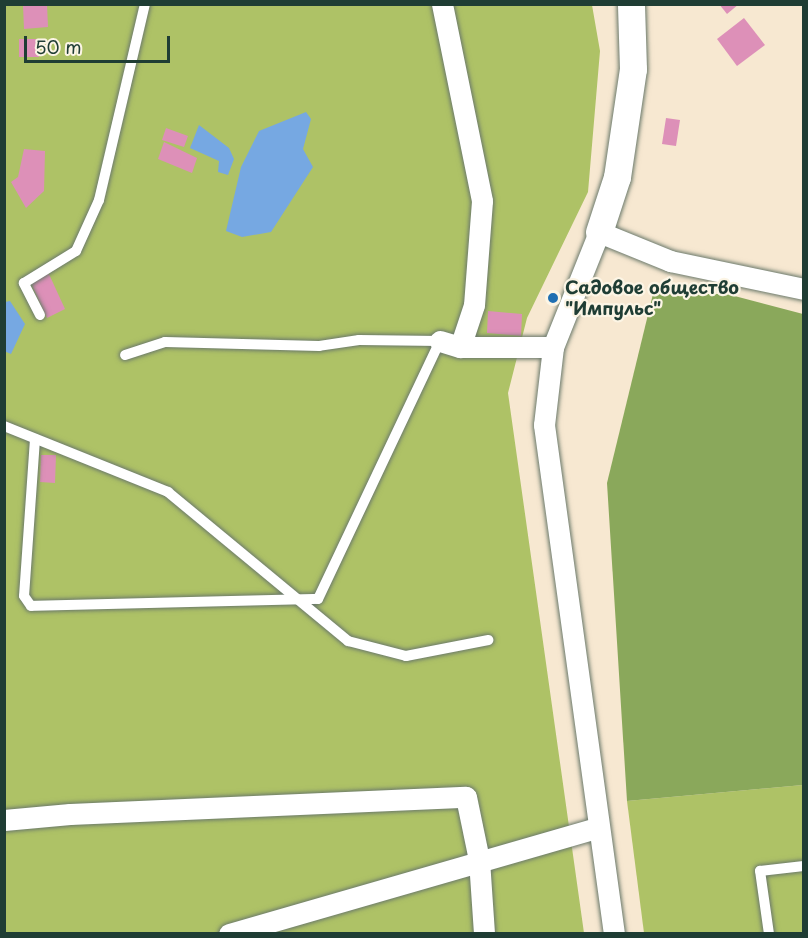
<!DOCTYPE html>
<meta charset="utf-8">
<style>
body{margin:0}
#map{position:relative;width:808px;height:938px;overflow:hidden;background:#f7e8d1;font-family:"Playpen Sans",sans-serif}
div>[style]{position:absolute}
.green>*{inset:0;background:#aec266}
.forest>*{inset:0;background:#8aa85b}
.water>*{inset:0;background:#76a8e2}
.building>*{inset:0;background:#dd90b8}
.roads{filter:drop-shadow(0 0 2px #6b796b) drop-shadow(0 0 2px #6b796b)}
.service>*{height:10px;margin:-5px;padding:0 5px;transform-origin:5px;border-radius:5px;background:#fff}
.minor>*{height:21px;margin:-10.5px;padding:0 10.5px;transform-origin:10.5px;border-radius:10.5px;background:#fff}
.tertiary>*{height:27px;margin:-13.5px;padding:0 13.5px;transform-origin:13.5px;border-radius:13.5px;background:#fff}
.dots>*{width:16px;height:16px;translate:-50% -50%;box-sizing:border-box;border:3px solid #fcf5e5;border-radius:50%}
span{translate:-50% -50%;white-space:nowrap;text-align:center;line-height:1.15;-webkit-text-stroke:4.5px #fcf5e5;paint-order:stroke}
.poi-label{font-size:18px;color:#1f3d34;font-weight:700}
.left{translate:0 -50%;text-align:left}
.frame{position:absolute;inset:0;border:6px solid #1f3d34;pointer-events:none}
.scale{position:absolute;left:24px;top:36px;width:146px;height:27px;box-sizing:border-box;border:3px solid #1f3d34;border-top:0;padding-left:8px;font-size:18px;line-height:21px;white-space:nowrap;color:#1f3d34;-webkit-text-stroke:4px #fcf5e5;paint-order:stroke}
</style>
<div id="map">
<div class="green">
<div style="clip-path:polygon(5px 5px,592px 5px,600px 51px,588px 192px,527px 318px,508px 393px,584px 933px,5px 934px)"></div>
<div style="clip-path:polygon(803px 785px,803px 933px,644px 933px,627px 801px)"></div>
</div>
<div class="forest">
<div style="clip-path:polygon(653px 294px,727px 294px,803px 314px,803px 785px,627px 801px,607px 483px)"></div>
</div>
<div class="water">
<div style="clip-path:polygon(306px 112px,311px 119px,303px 149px,313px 167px,271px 232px,242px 237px,226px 231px,241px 167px,259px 131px)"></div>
<div style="clip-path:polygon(199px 125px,229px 148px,234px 159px,228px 175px,218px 172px,219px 161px,190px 148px)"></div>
<div style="clip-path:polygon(10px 301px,25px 324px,11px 354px,4px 351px,5px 302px)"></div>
</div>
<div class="building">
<div style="clip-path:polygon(47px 4px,48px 27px,24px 29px,23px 5px)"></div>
<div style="clip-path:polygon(719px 4px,739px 4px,727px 14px)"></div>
<div style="clip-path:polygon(744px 18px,765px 45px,737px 66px,717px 39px)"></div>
<div style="clip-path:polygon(19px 39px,39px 39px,39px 57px,19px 57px)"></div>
<div style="clip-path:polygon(666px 118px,680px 120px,676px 146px,662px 144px)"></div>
<div style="clip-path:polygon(166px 128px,188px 136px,184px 147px,162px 140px)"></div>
<div style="clip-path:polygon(164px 142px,197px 158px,192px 173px,158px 159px)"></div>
<div style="clip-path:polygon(24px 149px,45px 151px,44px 191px,26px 208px,11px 182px,18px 177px)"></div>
<div style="clip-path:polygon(48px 272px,65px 309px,47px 318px,30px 281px)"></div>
<div style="clip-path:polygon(488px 311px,522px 314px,521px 336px,487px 333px)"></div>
<div style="clip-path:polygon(41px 455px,56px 455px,55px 483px,40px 482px)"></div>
</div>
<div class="roads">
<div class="service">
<div style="left:40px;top:315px;width:36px;rotate:-117deg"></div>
<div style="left:24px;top:283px;width:61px;rotate:-31.6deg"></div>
<div style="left:76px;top:251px;width:56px;rotate:-65.7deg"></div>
<div style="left:99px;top:200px;width:201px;rotate:-76.8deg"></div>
<div style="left:4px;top:426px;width:177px;rotate:21.9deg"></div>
<div style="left:168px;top:492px;width:234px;rotate:39.6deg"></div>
<div style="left:348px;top:641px;width:60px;rotate:14.5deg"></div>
<div style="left:406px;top:656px;width:84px;rotate:-11deg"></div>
<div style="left:35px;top:439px;width:157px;rotate:94deg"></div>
<div style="left:24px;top:596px;width:12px;rotate:55deg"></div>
<div style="left:31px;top:606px;width:287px;rotate:-1.4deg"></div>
<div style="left:318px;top:599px;width:285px;rotate:-64.7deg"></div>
<div style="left:440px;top:341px;width:81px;rotate:-179.3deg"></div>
<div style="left:359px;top:340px;width:40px;rotate:171.5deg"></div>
<div style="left:319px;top:346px;width:154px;rotate:-178.5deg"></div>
<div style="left:165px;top:342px;width:42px;rotate:162deg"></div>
<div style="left:769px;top:934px;width:64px;rotate:-98.1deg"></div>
<div style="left:760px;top:871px;width:44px;rotate:-6.5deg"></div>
</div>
<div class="minor">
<div style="left:442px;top:4px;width:201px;rotate:78.5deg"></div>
<div style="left:482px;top:201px;width:104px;rotate:94.4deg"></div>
<div style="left:474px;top:305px;width:44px;rotate:108.4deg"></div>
<div style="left:440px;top:341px;width:21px;rotate:17deg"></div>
<div style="left:460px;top:347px;width:93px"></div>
<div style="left:4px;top:820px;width:66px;rotate:-5.2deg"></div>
<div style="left:70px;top:814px;width:396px;rotate:-2.5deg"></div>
<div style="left:466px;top:797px;width:64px;rotate:78.3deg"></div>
<div style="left:479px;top:860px;width:74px;rotate:86.1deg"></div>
<div style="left:229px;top:934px;width:385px;rotate:-16.1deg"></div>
<div style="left:614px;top:934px;width:514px;rotate:-97.83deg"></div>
<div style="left:544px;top:425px;width:79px;rotate:-83.4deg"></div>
<div style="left:553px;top:347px;width:124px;rotate:-68.2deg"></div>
<div style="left:599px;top:232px;width:77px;rotate:22.2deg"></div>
<div style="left:670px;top:261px;width:137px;rotate:11.8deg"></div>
</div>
<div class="tertiary">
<div style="left:599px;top:232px;width:58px;rotate:-71.9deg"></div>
<div style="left:617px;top:177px;width:109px;rotate:-81.6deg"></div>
<div style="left:633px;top:69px;width:65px;rotate:-91.8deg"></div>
</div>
</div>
<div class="dots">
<div style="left:553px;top:298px;background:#1f6fb2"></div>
</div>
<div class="poi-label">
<span class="left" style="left:565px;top:298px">Садовое общество<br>"Импульс"</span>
</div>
<div class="frame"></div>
<div class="scale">50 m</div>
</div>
